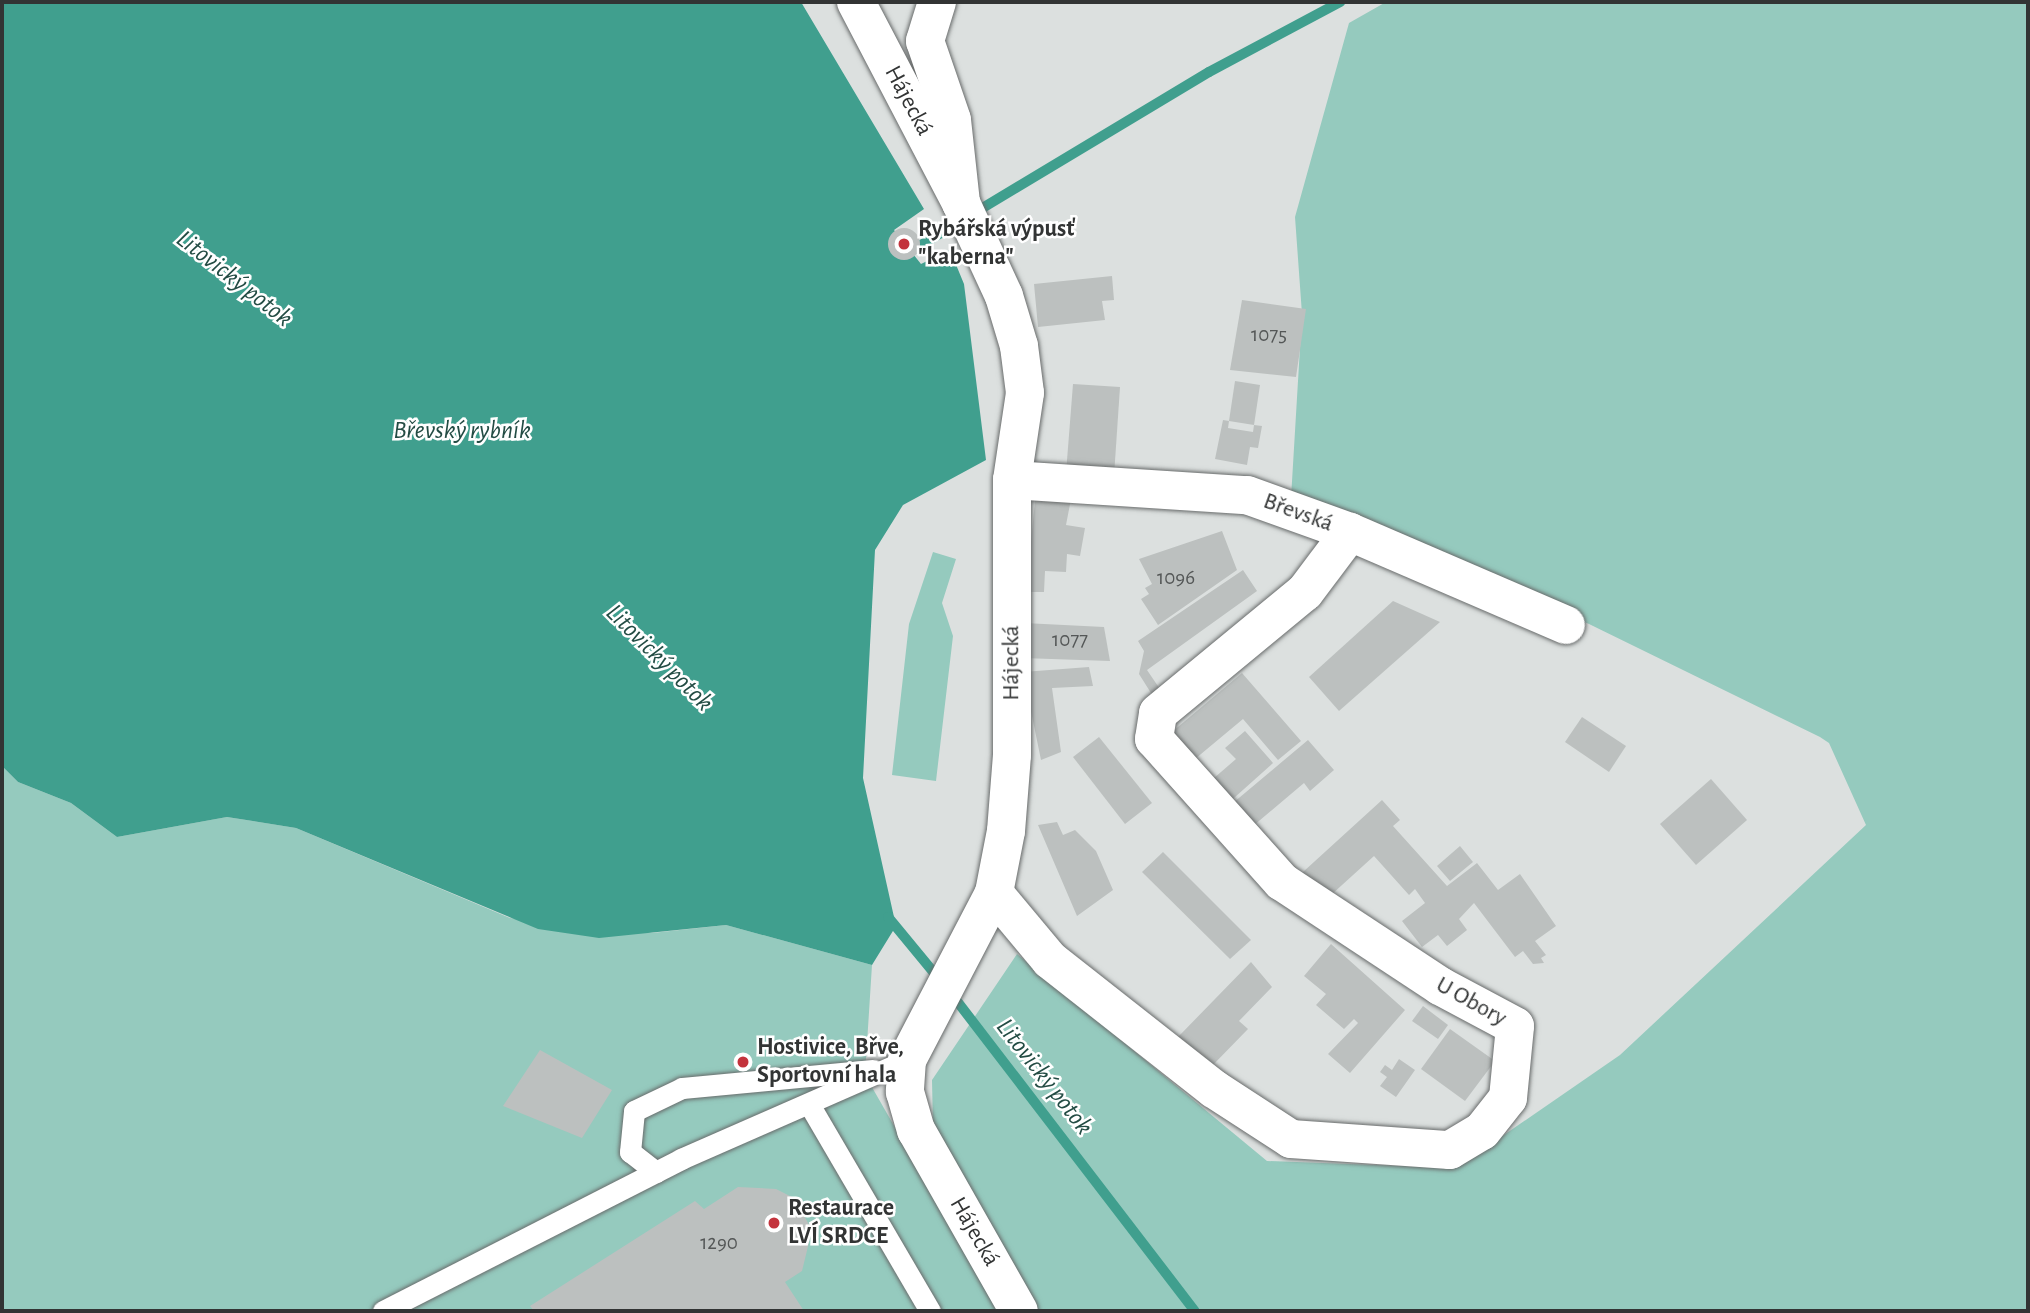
<!DOCTYPE html>
<meta charset="utf-8">
<style>
body{margin:0}
#map{position:relative;width:2030px;height:1313px;overflow:hidden;background:#dce0df;font-family:"Alegreya Sans",sans-serif}
div>[style]{position:absolute}
.green>*{inset:0;background:#95cabe}
.water>*{inset:0;background:#409f8e}
.stream>*{height:10px;margin:-5px;padding:0 5px;transform-origin:5px;border-radius:5px;background:#409f8e}
.building>*{inset:0;background:#bcc0bf}
.round{border-radius:50%}
.roads{filter:drop-shadow(0 0 2px #686b6b) drop-shadow(0 0 2px #686b6b)}
.lane>*{height:21px;margin:-10.5px;padding:0 10.5px;transform-origin:10.5px;border-radius:10.5px;background:#fff}
.street>*{height:38px;margin:-19px;padding:0 19px;transform-origin:19px;border-radius:19px;background:#fff}
.secondary>*{height:38px;margin:-19px;padding:0 19px;transform-origin:19px;border-radius:19px;background:#fff}
.dots>*{width:19px;height:19px;translate:-50% -50%;box-sizing:border-box;border:4px solid #fff;border-radius:50%}
span{translate:-50% -50%;white-space:nowrap;text-align:center;line-height:1.15;-webkit-text-stroke:5px #fff;paint-order:stroke}
.number-label{font-size:21px;color:#545757}
.number-label span{-webkit-text-stroke-width:0}
.street-label{font-size:24px;color:#323434}
.poi-label{font-size:24px;color:#323434;font-weight:700}
.left{translate:0 -50%;text-align:left}
.water-label{font-size:26px;color:#234c44;font-style:italic}
.frame{position:absolute;inset:0;border:4px solid #323434;pointer-events:none}
</style>
<div id="map">
<div class="green">
<div style="clip-path:polygon(1386px 2px,2028px 2px,2028px 1311px,1038px 1311px,933px 1128px,932px 1080px,1017px 954px,1267px 1161px,1456px 1168px,1620px 1055px,1866px 825px,1829px 743px,1820px 737px,1589px 624px,1291px 498px,1302px 314px,1295px 217px,1349px 23px)"></div>
<div style="clip-path:polygon(933px 552px,956px 559px,942px 603px,953px 636px,936px 781px,892px 775px,909px 624px)"></div>
<div style="clip-path:polygon(2px 766px,18px 782px,71px 803px,117px 837px,227px 817px,296px 828px,510px 918px,652px 933px,726px 925px,872px 965px,865px 1075px,1000px 1311px,2px 1311px)"></div>
</div>
<div class="water">
<div style="clip-path:polygon(2px 2px,801px 2px,924px 209px,894px 230px,921px 264px,950px 250px,964px 284px,986px 460px,903px 505px,875px 550px,863px 778px,896px 926px,872px 965px,726px 925px,599px 938px,538px 929px,296px 828px,227px 817px,117px 837px,71px 803px,18px 782px,2px 766px)"></div>
</div>
<div class="stream">
<div style="left:901px;top:257px;width:359px;rotate:-31deg"></div>
<div style="left:1209px;top:72px;width:149px;rotate:-28.1deg"></div>
<div style="left:888px;top:917px;width:82px;rotate:50.5deg"></div>
<div style="left:950px;top:992px;width:402px;rotate:52.5deg"></div>
</div>
<div class="building">
<div class="round" style="left:888px;top:228px;width:32px;height:32px"></div>
<div style="clip-path:polygon(1112px 276px,1114px 300px,1102px 301px,1105px 320px,1038px 327px,1034px 284px)"></div>
<div style="clip-path:polygon(1242px 300px,1306px 309px,1296px 377px,1230px 370px)"></div>
<div style="clip-path:polygon(1235px 381px,1260px 385px,1254px 425px,1229px 421px)"></div>
<div style="clip-path:polygon(1073px 384px,1120px 387px,1114px 476px,1066px 473px)"></div>
<div style="clip-path:polygon(1223px 420px,1229px 421px,1228px 428px,1253px 432px,1254px 425px,1262px 426px,1258px 448px,1250px 447px,1247px 465px,1215px 459px)"></div>
<div style="clip-path:polygon(1036px 491px,1071px 499px,1066px 525px,1085px 528px,1080px 556px,1067px 554px,1066px 572px,1045px 571px,1044px 592px,1026px 592px)"></div>
<div style="clip-path:polygon(1222px 531px,1237px 570px,1158px 625px,1141px 599px,1149px 594px,1145px 588px,1152px 584px,1139px 559px)"></div>
<div style="clip-path:polygon(1243px 570px,1257px 591px,1147px 670px,1164px 695px,1156px 701px,1139px 674px,1144px 651px,1138px 641px)"></div>
<div style="clip-path:polygon(1393px 601px,1440px 622px,1339px 711px,1309px 677px)"></div>
<div style="clip-path:polygon(1024px 623px,1104px 627px,1110px 661px,1022px 658px)"></div>
<div style="clip-path:polygon(1089px 667px,1093px 686px,1052px 688px,1061px 752px,1041px 760px,1023px 672px)"></div>
<div style="clip-path:polygon(1242px 673px,1301px 741px,1278px 760px,1243px 719px,1189px 764px,1166px 737px)"></div>
<div style="clip-path:polygon(1582px 717px,1626px 746px,1609px 772px,1565px 742px)"></div>
<div style="clip-path:polygon(1245px 731px,1273px 763px,1225px 806px,1206px 785px,1236px 759px,1225px 748px)"></div>
<div style="clip-path:polygon(1099px 737px,1152px 803px,1125px 824px,1073px 757px)"></div>
<div style="clip-path:polygon(1308px 740px,1334px 770px,1310px 791px,1304px 783px,1247px 831px,1227px 808px)"></div>
<div style="clip-path:polygon(1711px 779px,1747px 820px,1696px 865px,1660px 824px)"></div>
<div style="clip-path:polygon(1382px 800px,1400px 820px,1393px 826px,1447px 886px,1477px 863px,1498px 890px,1520px 874px,1556px 926px,1535px 941px,1546px 955px,1541px 958px,1544px 963px,1533px 964px,1523px 951px,1515px 957px,1474px 903px,1459px 919px,1467px 930px,1447px 946px,1438px 935px,1422px 947px,1402px 921px,1425px 903px,1415px 889px,1409px 895px,1374px 856px,1331px 895px,1322px 885px,1311px 895px,1292px 882px)"></div>
<div style="clip-path:polygon(1057px 822px,1063px 835px,1075px 830px,1096px 851px,1113px 890px,1077px 916px,1038px 825px)"></div>
<div style="clip-path:polygon(1460px 846px,1473px 862px,1450px 881px,1437px 866px)"></div>
<div style="clip-path:polygon(1163px 852px,1251px 940px,1230px 959px,1142px 872px)"></div>
<div style="clip-path:polygon(1331px 944px,1405px 1010px,1350px 1073px,1328px 1054px,1358px 1023px,1354px 1019px,1344px 1029px,1316px 1005px,1326px 994px,1304px 976px)"></div>
<div style="clip-path:polygon(1251px 962px,1272px 987px,1239px 1021px,1248px 1029px,1210px 1068px,1178px 1037px)"></div>
<div style="clip-path:polygon(1423px 1006px,1448px 1025px,1438px 1039px,1412px 1021px)"></div>
<div style="clip-path:polygon(1450px 1029px,1495px 1061px,1465px 1101px,1421px 1069px)"></div>
<div style="clip-path:polygon(540px 1050px,612px 1090px,582px 1138px,503px 1106px)"></div>
<div style="clip-path:polygon(1399px 1059px,1415px 1070px,1396px 1097px,1380px 1086px,1387px 1077px,1380px 1072px,1385px 1065px,1392px 1070px)"></div>
<div style="clip-path:polygon(738px 1187px,776px 1189px,794px 1198px,812px 1230px,802px 1271px,785px 1282px,804px 1311px,534px 1311px,530px 1306px,695px 1201px,704px 1209px)"></div>
</div>
<div class="roads">
<div class="lane">
<div style="left:809px;top:1104px;width:240px;rotate:59.7deg"></div>
<div style="left:656px;top:1172px;width:33px;rotate:-142deg"></div>
<div style="left:630px;top:1152px;width:41px;rotate:-84.4deg"></div>
<div style="left:634px;top:1111px;width:53px;rotate:-25.6deg"></div>
<div style="left:682px;top:1088px;width:192px;rotate:-5.4deg"></div>
<div style="left:383px;top:1311px;width:335px;rotate:-27deg"></div>
<div style="left:681px;top:1159px;width:247px;rotate:-23.7deg"></div>
</div>
<div class="street">
<div style="left:937px;top:2px;width:41px;rotate:107.1deg"></div>
<div style="left:925px;top:41px;width:83px;rotate:71.1deg"></div>
<div style="left:952px;top:120px;width:83px;rotate:83.8deg"></div>
<div style="left:1012px;top:480px;width:235px;rotate:3.7deg"></div>
<div style="left:1247px;top:495px;width:109px;rotate:19.8deg"></div>
<div style="left:1350px;top:532px;width:235px;rotate:23.3deg"></div>
<div style="left:994px;top:893px;width:87px;rotate:50.1deg"></div>
<div style="left:1050px;top:960px;width:209px;rotate:38.2deg"></div>
<div style="left:1214px;top:1089px;width:92px;rotate:33deg"></div>
<div style="left:1291px;top:1139px;width:159px;rotate:4deg"></div>
<div style="left:1450px;top:1150px;width:37px;rotate:-31deg"></div>
<div style="left:1482px;top:1131px;width:42px;rotate:-51.8deg"></div>
<div style="left:1508px;top:1098px;width:72px;rotate:-84.4deg"></div>
<div style="left:1515px;top:1026px;width:85px;rotate:-151.9deg"></div>
<div style="left:1440px;top:986px;width:189px;rotate:-146.6deg"></div>
<div style="left:1282px;top:882px;width:192px;rotate:-131.8deg"></div>
<div style="left:1154px;top:739px;width:26px;rotate:-81deg"></div>
<div style="left:1158px;top:713px;width:190px;rotate:-39.5deg"></div>
<div style="left:1305px;top:592px;width:75px;rotate:-53.1deg"></div>
</div>
<div class="secondary">
<div style="left:856px;top:2px;width:227px;rotate:62.4deg"></div>
<div style="left:961px;top:203px;width:102px;rotate:65.2deg"></div>
<div style="left:1004px;top:296px;width:52px;rotate:73.3deg"></div>
<div style="left:1019px;top:346px;width:47px;rotate:82.7deg"></div>
<div style="left:1025px;top:393px;width:88px;rotate:98.5deg"></div>
<div style="left:1012px;top:480px;width:275px;rotate:90deg"></div>
<div style="left:1012px;top:755px;width:76px;rotate:94.5deg"></div>
<div style="left:1006px;top:831px;width:63px;rotate:101deg"></div>
<div style="left:994px;top:893px;width:188px;rotate:117.5deg"></div>
<div style="left:907px;top:1060px;width:32px;rotate:94deg"></div>
<div style="left:905px;top:1092px;width:40px;rotate:74deg"></div>
<div style="left:916px;top:1130px;width:208px;rotate:60.4deg"></div>
</div>
</div>
<div class="dots">
<div style="left:904px;top:244px;background:#c3333c"></div>
<div style="left:743px;top:1062px;background:#c3333c"></div>
<div style="left:774px;top:1223px;background:#c3333c"></div>
</div>
<div class="number-label">
<span style="left:1269px;top:335px">1075</span>
<span style="left:1176px;top:578px">1096</span>
<span style="left:1070px;top:640px">1077</span>
<span style="left:719px;top:1243px">1290</span>
</div>
<div class="street-label">
<span style="left:908px;top:101px;rotate:62deg">Hájecká</span>
<span style="left:1298px;top:513px;rotate:20deg">Břevská</span>
<span style="left:1012px;top:663px;rotate:-90deg">Hájecká</span>
<span style="left:1471px;top:1002px;rotate:29deg">U Obory</span>
<span style="left:974px;top:1232px;rotate:60deg">Hájecká</span>
</div>
<div class="poi-label">
<span class="left" style="left:918px;top:244px">Rybářská výpusť<br>"kaberna"</span>
<span class="left" style="left:757px;top:1062px">Hostivice, Břve,<br>Sportovní hala</span>
<span class="left" style="left:788px;top:1223px">Restaurace<br>LVÍ SRDCE</span>
</div>
<div class="water-label">
<span style="left:234px;top:279px;rotate:38deg">Litovický potok</span>
<span style="left:462px;top:431px">Břevský rybník</span>
<span style="left:659px;top:658px;rotate:45deg">Litovický potok</span>
<span style="left:1044px;top:1077px;rotate:52deg">Litovický potok</span>
</div>
<div class="frame"></div>
</div>
